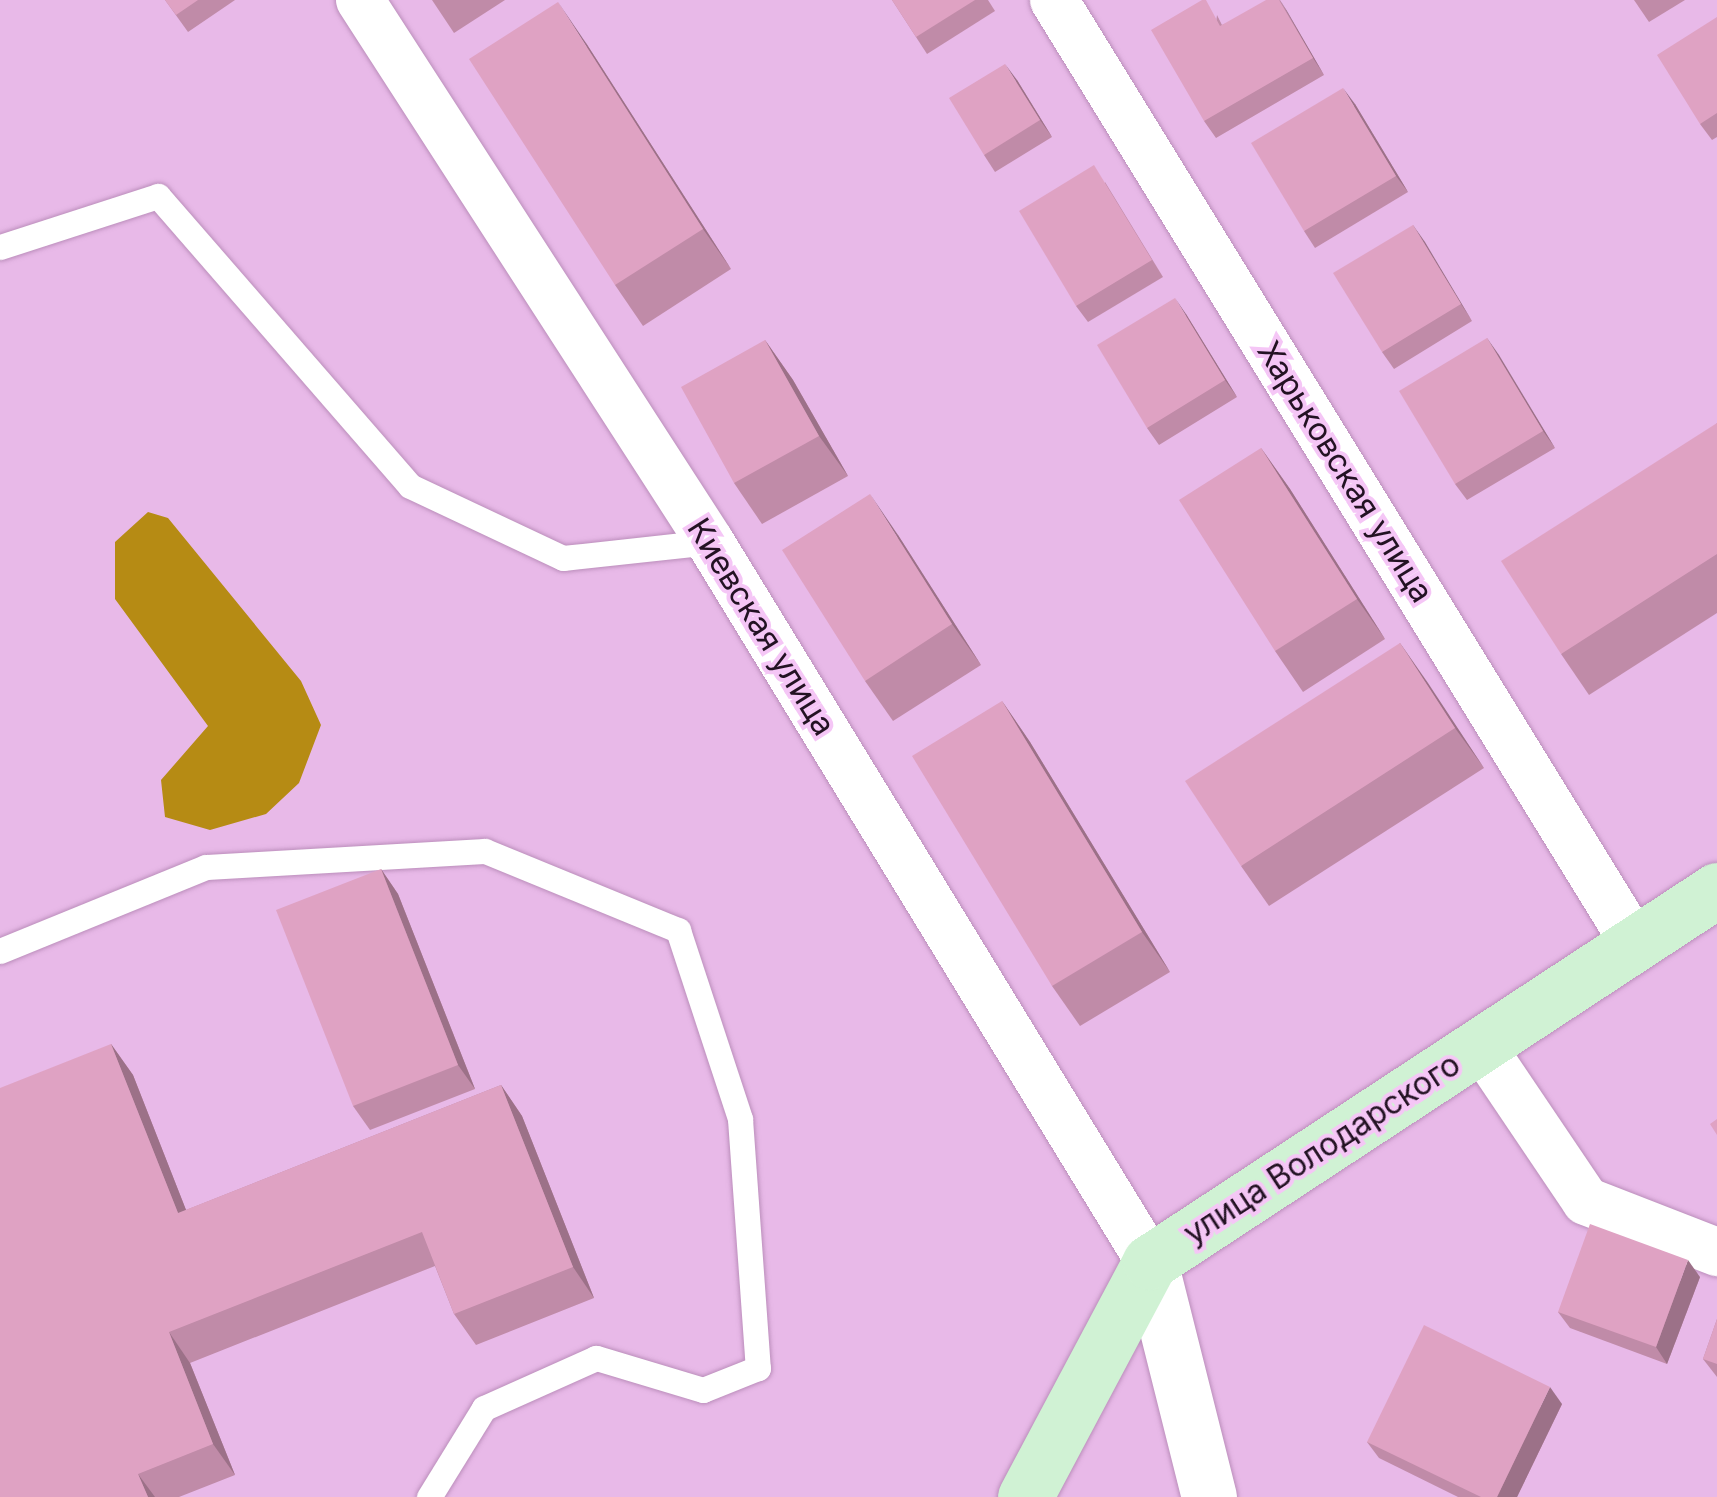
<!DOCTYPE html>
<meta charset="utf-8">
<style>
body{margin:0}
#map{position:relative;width:1717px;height:1497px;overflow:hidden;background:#e8b9e8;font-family:Inter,sans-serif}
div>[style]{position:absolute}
.water>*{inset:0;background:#b68b14}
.roads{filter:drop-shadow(0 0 2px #bb8ebb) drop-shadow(0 0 2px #bb8ebb)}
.service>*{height:25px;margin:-12.5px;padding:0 12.5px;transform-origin:12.5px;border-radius:12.5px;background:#fff}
.minor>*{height:48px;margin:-24px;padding:0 24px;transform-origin:24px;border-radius:24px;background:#fff}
.tertiary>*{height:55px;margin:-27.5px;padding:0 27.5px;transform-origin:27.5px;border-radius:27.5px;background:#fff}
.secondary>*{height:55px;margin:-27.5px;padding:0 27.5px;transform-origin:27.5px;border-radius:27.5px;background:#d0f2d4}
.wall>*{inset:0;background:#c08ba8}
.shaded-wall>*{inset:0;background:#9c7188}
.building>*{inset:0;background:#dfa2c3}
span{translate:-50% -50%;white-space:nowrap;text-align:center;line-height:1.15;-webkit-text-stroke:8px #f5c6f6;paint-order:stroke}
.street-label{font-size:32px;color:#231223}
</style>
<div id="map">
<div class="water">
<div style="clip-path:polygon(148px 512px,168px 518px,301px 681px,321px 725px,299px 783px,266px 814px,210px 830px,165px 817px,161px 780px,208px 726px,115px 599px,115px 542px)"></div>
</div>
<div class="roads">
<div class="service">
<div style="left:0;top:247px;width:166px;rotate:-17.9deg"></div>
<div style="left:158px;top:196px;width:384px;rotate:49deg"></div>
<div style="left:410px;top:486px;width:169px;rotate:25.2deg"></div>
<div style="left:563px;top:558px;width:148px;rotate:-6.2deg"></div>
<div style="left:0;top:951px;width:222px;rotate:-22.2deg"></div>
<div style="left:206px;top:867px;width:279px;rotate:-3.3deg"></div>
<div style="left:485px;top:851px;width:209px;rotate:22.3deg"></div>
<div style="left:678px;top:930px;width:199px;rotate:71.8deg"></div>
<div style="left:740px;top:1119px;width:250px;rotate:85.9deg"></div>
<div style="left:758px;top:1368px;width:59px;rotate:158.2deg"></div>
<div style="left:703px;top:1390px;width:112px;rotate:-163.3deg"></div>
<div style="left:596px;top:1358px;width:123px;rotate:155.9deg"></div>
<div style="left:484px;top:1408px;width:105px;rotate:121.7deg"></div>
</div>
<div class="minor">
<div style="left:360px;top:0;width:645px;rotate:57.15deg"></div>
<div style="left:710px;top:542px;width:844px;rotate:58.57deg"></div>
<div style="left:1054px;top:0;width:1108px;rotate:58.39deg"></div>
<div style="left:1480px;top:1044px;width:189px;rotate:56deg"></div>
<div style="left:1586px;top:1201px;width:141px;rotate:21.3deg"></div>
</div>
<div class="tertiary">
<div style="left:1150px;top:1262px;width:242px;rotate:75.9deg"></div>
</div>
<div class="secondary">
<div style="left:1025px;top:1497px;width:266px;rotate:-62deg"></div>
<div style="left:1150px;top:1262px;width:678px;rotate:-33.27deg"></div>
</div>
</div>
<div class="wall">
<div style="clip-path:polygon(165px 0,235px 0,188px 32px)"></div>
<div style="clip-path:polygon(432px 0,505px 0,454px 33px)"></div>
<div style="clip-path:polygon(892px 0,988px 0,995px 11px,927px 54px)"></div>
<div style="clip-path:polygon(1280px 0,1324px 75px,1216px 138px,1204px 121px,1217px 15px,1222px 25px)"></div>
<div style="clip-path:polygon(1634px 0,1685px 0,1649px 22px)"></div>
<div style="clip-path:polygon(1717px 17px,1717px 137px,1712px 140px,1700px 124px)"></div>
<div style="clip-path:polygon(586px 43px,731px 269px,643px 326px,615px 285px)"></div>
<div style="clip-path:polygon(1017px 80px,1052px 137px,995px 172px,984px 155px)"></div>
<div style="clip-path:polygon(1355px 104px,1408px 192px,1315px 248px,1304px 231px)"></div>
<div style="clip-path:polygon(1105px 182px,1163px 277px,1088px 322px,1076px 306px)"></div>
<div style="clip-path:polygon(1413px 225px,1472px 321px,1394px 369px,1382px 352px)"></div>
<div style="clip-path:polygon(1186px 314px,1237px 397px,1159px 445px,1147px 428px)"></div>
<div style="clip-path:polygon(1487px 338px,1555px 448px,1467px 500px,1455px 484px)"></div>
<div style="clip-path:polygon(765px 340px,793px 380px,848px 476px,762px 524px,734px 483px)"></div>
<div style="clip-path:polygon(1717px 423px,1717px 613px,1589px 695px,1561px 654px)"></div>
<div style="clip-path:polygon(1261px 448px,1290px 489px,1385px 639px,1303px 692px,1275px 651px)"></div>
<div style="clip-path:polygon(898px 535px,981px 665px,893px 721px,865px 681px)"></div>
<div style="clip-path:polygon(1400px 643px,1484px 768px,1269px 906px,1241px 866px)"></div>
<div style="clip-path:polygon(1002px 701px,1030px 742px,1170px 972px,1080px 1026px,1052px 986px)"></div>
<div style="clip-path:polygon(381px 869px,398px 894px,475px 1089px,370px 1130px,353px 1106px)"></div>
<div style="clip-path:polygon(111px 1044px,133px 1075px,186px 1210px,501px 1085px,522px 1116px,594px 1298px,476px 1345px,454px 1314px,435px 1266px,190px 1363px,235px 1475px,179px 1497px,0 1497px)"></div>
<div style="clip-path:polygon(1700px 1277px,1667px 1364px,1570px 1328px,1558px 1312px)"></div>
<div style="clip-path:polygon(1717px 1319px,1717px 1377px,1703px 1359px)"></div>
<div style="clip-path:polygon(1562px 1404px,1517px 1497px,1458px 1497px,1379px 1458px,1367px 1442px)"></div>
</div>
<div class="shaded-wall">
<div style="clip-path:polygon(1280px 0,1287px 11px,1324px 75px,1313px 58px)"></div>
<div style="clip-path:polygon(558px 2px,586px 43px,731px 269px,703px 229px)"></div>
<div style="clip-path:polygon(1005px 64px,1017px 80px,1052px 137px,1040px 120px)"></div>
<div style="clip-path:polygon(1343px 88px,1355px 104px,1408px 192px,1396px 176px)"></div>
<div style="clip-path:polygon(1413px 225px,1425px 242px,1472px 321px,1461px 304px)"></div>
<div style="clip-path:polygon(1175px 298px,1186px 314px,1237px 397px,1225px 380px)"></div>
<div style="clip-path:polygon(1487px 338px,1499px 355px,1555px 448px,1543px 431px)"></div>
<div style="clip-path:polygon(765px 340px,793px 380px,848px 476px,819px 436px)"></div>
<div style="clip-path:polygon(1261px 448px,1290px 489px,1385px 639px,1357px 599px)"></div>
<div style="clip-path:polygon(870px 494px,898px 535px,981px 665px,952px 624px)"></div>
<div style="clip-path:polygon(1400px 643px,1428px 683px,1484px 768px,1455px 728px)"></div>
<div style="clip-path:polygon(1002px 701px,1030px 742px,1170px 972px,1142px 932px)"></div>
<div style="clip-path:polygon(381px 869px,398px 894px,475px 1089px,458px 1065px)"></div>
<div style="clip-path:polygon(111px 1044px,133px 1075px,199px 1243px,178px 1213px)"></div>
<div style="clip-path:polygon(501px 1085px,522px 1116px,594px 1298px,573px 1267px)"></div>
<div style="clip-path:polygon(1688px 1260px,1700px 1277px,1667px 1364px,1656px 1347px)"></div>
<div style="clip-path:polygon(169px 1332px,190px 1363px,235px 1475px,213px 1444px)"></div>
<div style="clip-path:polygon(1550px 1387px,1562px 1404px,1517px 1497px,1497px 1497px)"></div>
<div style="clip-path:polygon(138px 1474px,155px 1497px,148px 1497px)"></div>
</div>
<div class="building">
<div style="clip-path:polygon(165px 0,198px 0,176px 15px)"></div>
<div style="clip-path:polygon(892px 0,975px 0,916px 37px)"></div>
<div style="clip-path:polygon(1202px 0,1206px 0,1220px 26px,1266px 0,1279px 0,1313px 58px,1204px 121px,1151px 30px)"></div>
<div style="clip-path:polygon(558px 2px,703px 229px,615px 285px,469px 59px)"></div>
<div style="clip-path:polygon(1717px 17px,1717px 113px,1700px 124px,1657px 55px)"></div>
<div style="clip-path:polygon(1005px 64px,1040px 120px,984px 155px,949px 98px)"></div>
<div style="clip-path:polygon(1343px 88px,1396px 176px,1304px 231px,1251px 143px)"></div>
<div style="clip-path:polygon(1094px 165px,1152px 260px,1076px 306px,1019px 211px)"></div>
<div style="clip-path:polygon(1413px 225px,1461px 304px,1382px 352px,1333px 273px)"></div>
<div style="clip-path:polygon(1175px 298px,1225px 380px,1147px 428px,1097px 345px)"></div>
<div style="clip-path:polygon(1487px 338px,1543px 431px,1455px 484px,1399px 391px)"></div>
<div style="clip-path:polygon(765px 340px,819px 436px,734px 483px,681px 387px)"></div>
<div style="clip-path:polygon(1717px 423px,1717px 554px,1561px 654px,1501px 561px)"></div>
<div style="clip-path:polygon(1261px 448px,1357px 599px,1275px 651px,1179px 500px)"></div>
<div style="clip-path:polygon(870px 494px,952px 624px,865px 681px,782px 550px)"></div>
<div style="clip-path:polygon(1400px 643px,1455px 728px,1241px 866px,1185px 781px)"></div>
<div style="clip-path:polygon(1002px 701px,1142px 932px,1052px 986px,912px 756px)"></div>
<div style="clip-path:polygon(381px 869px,458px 1065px,353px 1106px,276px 910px)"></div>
<div style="clip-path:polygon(111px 1044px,178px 1213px,501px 1085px,573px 1267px,454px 1314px,422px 1232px,169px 1332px,213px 1444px,138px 1474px,148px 1497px,0 1497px,0 1088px)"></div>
<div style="clip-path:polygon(1717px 1119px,1717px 1135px,1710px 1124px)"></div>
<div style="clip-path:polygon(1590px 1224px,1688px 1260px,1656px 1347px,1558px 1312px)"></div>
<div style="clip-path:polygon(1717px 1319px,1717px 1364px,1703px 1359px)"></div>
<div style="clip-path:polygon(1424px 1325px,1550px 1387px,1497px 1497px,1481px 1497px,1367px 1442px)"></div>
</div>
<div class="street-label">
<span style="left:1345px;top:472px;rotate:58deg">Харьковская улица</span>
<span style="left:761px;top:627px;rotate:58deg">Киевская улица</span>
<span style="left:1322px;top:1149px;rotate:-33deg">улица Володарского</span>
</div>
</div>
